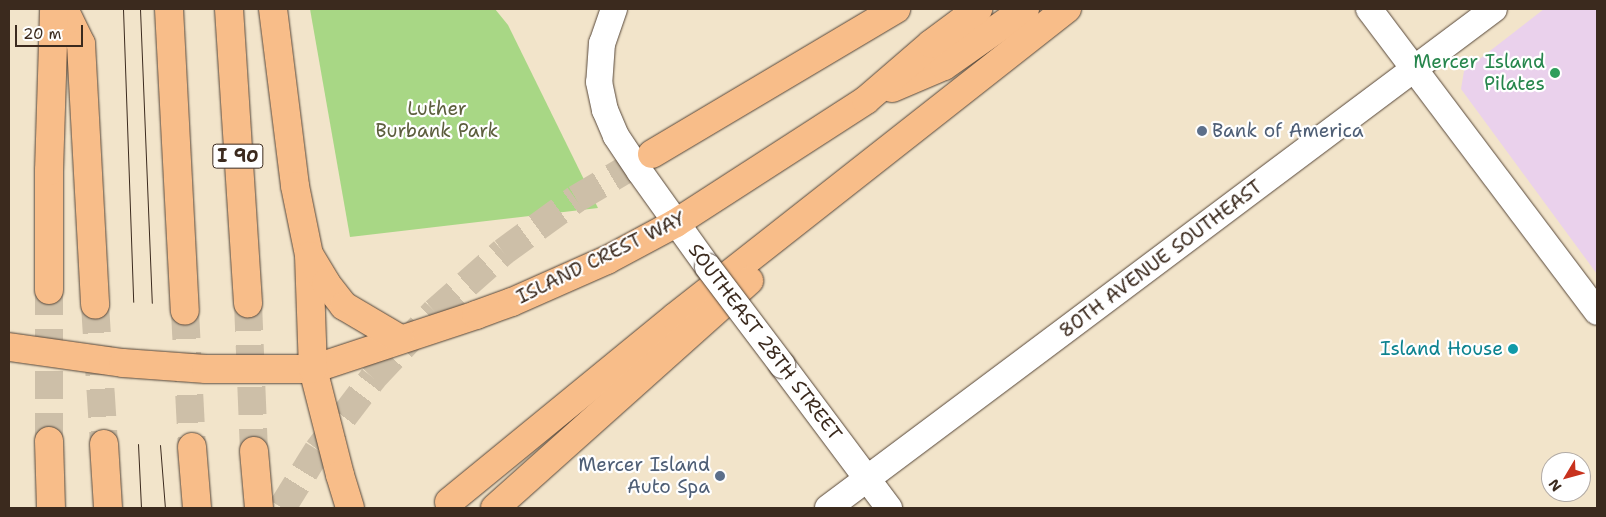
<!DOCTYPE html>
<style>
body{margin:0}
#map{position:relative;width:1606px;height:517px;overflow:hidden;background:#f2e4ca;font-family:"Shantell Sans",sans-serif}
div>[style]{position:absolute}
.built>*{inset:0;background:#ead1ec}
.green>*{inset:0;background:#a8d785}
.highway-tunnel>*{height:28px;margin-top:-14px;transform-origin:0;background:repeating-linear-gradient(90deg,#cdbfa8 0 28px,transparent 0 42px)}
.roads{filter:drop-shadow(0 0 1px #564638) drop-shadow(0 0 1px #564638)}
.minor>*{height:26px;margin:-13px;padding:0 13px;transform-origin:13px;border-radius:13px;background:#fff}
.major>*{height:28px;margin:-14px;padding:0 14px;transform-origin:14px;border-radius:14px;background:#f8bd89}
.highway>*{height:28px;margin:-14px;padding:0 14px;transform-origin:14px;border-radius:14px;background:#f8bd89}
.tram>*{height:1px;margin:-0.5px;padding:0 0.5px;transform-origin:0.5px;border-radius:0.5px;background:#3b2a1e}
.bridges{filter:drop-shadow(0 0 1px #564638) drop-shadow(0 0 1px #564638)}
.minor-bridge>*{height:26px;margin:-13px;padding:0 13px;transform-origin:13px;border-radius:13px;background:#fff}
.dots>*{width:14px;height:14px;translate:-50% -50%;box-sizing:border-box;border:2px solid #fff;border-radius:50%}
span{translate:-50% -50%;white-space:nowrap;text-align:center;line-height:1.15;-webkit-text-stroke:4.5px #fff;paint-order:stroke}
.shield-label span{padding:1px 4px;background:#fff;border:1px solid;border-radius:4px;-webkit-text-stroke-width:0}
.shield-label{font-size:18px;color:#3b2a1e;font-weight:700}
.leisure-label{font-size:19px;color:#27864d}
.right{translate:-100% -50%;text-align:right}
.park-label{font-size:19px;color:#5c5e3d}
.service-label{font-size:19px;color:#4e5e75}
.left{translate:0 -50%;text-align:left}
.street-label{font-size:19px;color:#3b2a1e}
.culture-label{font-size:19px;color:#0d838f}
.frame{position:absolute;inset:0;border:10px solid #3b2a1e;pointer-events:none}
.north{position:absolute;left:1541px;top:452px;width:50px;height:50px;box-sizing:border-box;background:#fff;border:1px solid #b1aaa5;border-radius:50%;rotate:233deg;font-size:14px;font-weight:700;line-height:20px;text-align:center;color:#3b2a1e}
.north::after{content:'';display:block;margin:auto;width:18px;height:22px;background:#c8321e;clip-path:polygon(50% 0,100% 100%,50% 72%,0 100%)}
.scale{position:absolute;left:15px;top:25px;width:68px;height:22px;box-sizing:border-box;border:2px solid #3b2a1e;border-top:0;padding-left:6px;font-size:15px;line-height:18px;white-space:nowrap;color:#3b2a1e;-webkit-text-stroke:4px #fff;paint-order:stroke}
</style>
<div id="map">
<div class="built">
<div style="clip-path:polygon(1544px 9px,1597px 9px,1597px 274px,1461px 89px,1464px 71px)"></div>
</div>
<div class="green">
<div style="clip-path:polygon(310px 9px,495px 9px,508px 25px,598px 208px,350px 237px)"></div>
</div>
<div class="highway-tunnel">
<div style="left:248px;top:303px;width:148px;rotate:87.7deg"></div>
<div style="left:95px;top:305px;width:139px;rotate:86.3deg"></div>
<div style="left:185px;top:311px;width:136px;rotate:87.1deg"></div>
<div style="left:49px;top:441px;width:151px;rotate:-90deg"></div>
<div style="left:282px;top:508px;width:68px;rotate:-58.2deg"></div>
<div style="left:318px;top:450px;width:91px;rotate:-52.6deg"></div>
<div style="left:373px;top:378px;width:91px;rotate:-46.8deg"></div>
<div style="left:435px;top:312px;width:91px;rotate:-41.4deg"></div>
<div style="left:503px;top:252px;width:90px;rotate:-36deg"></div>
<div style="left:576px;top:199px;width:88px;rotate:-30.6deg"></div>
</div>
<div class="roads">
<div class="minor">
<div style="left:614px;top:9px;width:36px;rotate:109deg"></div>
<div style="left:602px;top:43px;width:39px;rotate:94deg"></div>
<div style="left:599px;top:82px;width:29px;rotate:78deg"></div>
<div style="left:605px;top:110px;width:28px;rotate:67deg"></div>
<div style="left:616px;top:136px;width:43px;rotate:56.3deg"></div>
<div style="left:640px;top:172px;width:117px;rotate:54.4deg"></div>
<div style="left:1369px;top:9px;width:379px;rotate:53deg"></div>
<div style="left:782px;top:365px;width:179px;rotate:53.2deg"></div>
<div style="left:828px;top:508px;width:832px;rotate:-36.84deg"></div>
</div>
<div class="major">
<div style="left:892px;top:88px;width:56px;rotate:-22.9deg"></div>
<div style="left:944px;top:66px;width:99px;rotate:-35.1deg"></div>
<div style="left:9px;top:347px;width:115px;rotate:8deg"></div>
<div style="left:123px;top:363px;width:83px;rotate:4.1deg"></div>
<div style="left:206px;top:369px;width:107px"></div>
<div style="left:313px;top:369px;width:172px;rotate:-18.3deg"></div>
<div style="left:476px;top:315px;width:38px;rotate:-20deg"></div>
<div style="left:512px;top:302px;width:104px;rotate:-23.9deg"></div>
<div style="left:607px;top:260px;width:78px;rotate:-28.2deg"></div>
<div style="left:676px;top:223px;width:226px;rotate:-32.9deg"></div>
<div style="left:866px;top:100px;width:86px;rotate:-40.7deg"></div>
<div style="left:931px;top:44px;width:59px;rotate:-36.7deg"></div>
<div style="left:313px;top:369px;width:109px;rotate:75.7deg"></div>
<div style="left:340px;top:475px;width:34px;rotate:73deg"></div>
</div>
<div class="highway">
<div style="left:64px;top:9px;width:39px;rotate:64deg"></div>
<div style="left:81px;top:44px;width:261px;rotate:86.9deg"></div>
<div style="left:169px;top:9px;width:302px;rotate:87deg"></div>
<div style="left:229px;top:9px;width:295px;rotate:86.3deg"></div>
<div style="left:273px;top:9px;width:178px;rotate:82.9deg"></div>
<div style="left:295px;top:186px;width:70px;rotate:78.5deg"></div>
<div style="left:309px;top:255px;width:114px;rotate:88deg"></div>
<div style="left:652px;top:154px;width:284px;rotate:-30.7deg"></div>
<div style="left:310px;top:256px;width:31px;rotate:59deg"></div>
<div style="left:326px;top:283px;width:29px;rotate:52deg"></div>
<div style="left:344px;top:306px;width:65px;rotate:30.5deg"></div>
<div style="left:49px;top:290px;width:119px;rotate:-90deg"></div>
<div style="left:49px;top:171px;width:162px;rotate:-88.2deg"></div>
<div style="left:49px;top:441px;width:67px;rotate:88.3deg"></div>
<div style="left:104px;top:444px;width:64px;rotate:86.4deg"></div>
<div style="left:192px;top:447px;width:61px;rotate:85.3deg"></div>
<div style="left:254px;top:451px;width:57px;rotate:85deg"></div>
<div style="left:449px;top:502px;width:292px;rotate:-39.3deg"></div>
<div style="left:675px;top:317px;width:499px;rotate:-38.2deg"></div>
<div style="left:495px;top:508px;width:341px;rotate:-41.8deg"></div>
</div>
</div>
<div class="tram">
<div style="left:123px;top:9px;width:293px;rotate:88deg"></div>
<div style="left:140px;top:9px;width:294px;rotate:87.7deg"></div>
<div style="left:138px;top:444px;width:64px;rotate:87.3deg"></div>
<div style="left:160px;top:445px;width:63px;rotate:85.5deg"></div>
</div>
<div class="bridges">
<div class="minor-bridge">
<div style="left:708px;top:267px;width:123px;rotate:52.9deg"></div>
</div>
</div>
<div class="dots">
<div style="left:1555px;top:73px;background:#2e9e5b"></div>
<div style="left:1202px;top:131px;background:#5c6f8a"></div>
<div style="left:1513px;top:349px;background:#0f9aa8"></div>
<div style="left:720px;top:476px;background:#5c6f8a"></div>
</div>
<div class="shield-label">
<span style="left:238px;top:156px">I 90</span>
</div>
<div class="leisure-label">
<span class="right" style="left:1545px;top:73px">Mercer Island<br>Pilates</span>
</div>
<div class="park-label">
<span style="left:437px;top:120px">Luther<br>Burbank Park</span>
</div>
<div class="service-label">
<span class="left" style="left:1212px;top:131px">Bank of America</span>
<span class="right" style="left:710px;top:476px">Mercer Island<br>Auto Spa</span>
</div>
<div class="street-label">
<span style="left:601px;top:258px;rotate:-26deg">ISLAND CREST WAY</span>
<span style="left:1161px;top:259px;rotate:-37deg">80TH AVENUE SOUTHEAST</span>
<span style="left:765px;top:342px;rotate:53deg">SOUTHEAST 28TH STREET</span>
</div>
<div class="culture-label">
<span class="right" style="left:1503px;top:349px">Island House</span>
</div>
<div class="frame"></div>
<div class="north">N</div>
<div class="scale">20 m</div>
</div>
